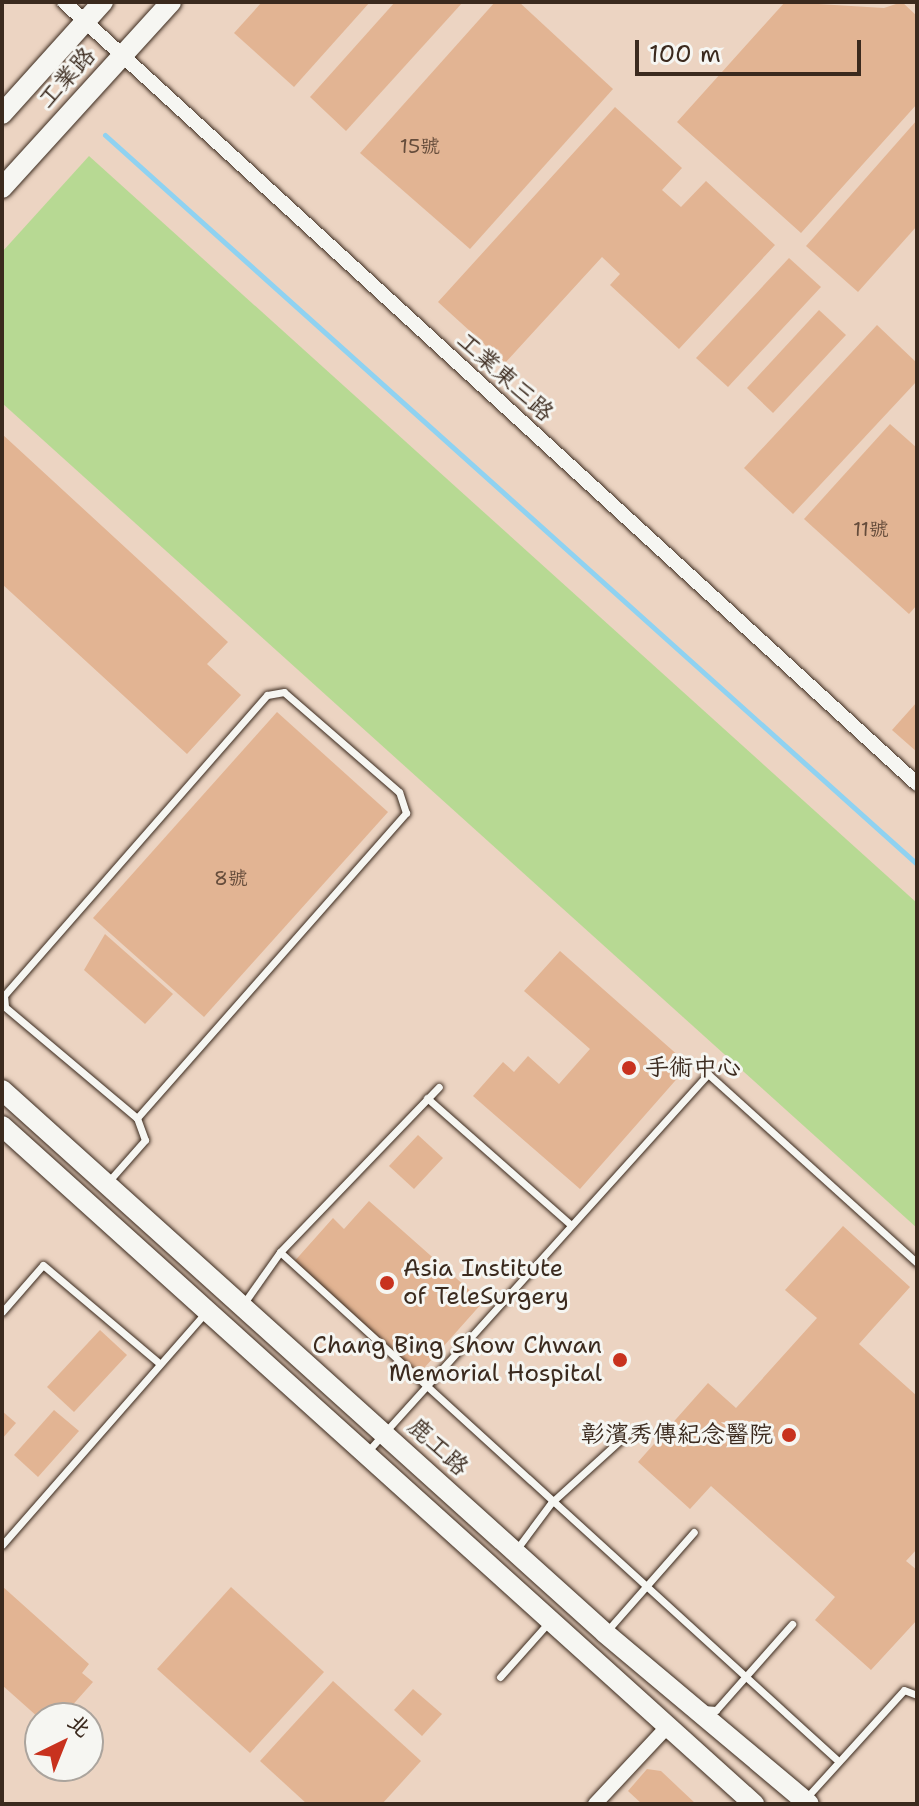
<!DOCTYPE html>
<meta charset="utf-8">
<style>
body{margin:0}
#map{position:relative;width:919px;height:1806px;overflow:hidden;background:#f0e2d6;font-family:"Shantell Sans","LXGW WenKai TC",sans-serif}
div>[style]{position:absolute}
.built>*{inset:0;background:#ecd4c2}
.green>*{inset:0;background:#b7d993}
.stream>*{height:5px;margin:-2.5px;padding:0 2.5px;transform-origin:2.5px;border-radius:2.5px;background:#8fd2f1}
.building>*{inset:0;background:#e2b493}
.roads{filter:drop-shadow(0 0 2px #3b2a1e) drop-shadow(0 0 2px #3b2a1e)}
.lane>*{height:7px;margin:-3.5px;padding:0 3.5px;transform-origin:3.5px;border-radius:3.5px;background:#f6f6f2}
.street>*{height:14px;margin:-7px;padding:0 7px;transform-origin:7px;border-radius:7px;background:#f6f6f2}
.secondary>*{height:20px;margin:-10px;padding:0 10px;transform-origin:10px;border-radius:10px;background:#f6f6f2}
.dots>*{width:22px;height:22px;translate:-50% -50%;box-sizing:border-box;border:4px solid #f6f6f2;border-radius:50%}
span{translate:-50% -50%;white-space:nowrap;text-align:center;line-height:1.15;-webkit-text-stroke:6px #f6f6f2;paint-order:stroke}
.number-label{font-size:20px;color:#654c3b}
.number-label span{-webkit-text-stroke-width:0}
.street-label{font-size:24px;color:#3b2a1e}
.poi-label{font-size:24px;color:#3b2a1e}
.left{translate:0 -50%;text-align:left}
.right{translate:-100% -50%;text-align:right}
.frame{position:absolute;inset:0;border:4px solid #3b2a1e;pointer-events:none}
.north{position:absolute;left:24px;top:1702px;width:80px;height:80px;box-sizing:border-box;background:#f6f6f2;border:2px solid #aba49d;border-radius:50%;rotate:43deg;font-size:22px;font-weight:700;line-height:32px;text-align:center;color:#3b2a1e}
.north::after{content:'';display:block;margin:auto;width:28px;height:36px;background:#c8321e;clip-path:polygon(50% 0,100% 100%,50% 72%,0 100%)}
.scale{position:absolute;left:635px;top:40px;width:226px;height:36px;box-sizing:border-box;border:4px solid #3b2a1e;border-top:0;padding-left:10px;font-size:24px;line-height:28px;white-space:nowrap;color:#3b2a1e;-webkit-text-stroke:6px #f6f6f2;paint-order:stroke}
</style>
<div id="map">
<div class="built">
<div style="clip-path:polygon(evenodd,2px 2px,917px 2px,917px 1804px,2px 1804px,2px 2px,40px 1718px,88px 1718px,88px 1766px,40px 1766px,40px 1718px)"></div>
</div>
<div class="green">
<div style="clip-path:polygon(89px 156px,917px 903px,917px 1228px,2px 403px,2px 252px)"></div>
</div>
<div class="stream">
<div style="left:105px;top:135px;width:1091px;rotate:41.92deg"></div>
</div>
<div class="building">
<div style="clip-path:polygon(262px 2px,370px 2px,294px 87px,234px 33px)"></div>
<div style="clip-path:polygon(395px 2px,463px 2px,346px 131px,310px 97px)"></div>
<div style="clip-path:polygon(495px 2px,519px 2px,613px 89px,470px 249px,360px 153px)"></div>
<div style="clip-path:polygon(785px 2px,884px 8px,902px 2px,917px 16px,917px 104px,801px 233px,677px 122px)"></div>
<div style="clip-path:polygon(615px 107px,682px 168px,662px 190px,681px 207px,706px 181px,775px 245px,679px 349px,610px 285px,620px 274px,602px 257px,505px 363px,438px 302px)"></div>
<div style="clip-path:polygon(917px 120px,917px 226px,858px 292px,806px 246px)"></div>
<div style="clip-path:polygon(789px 258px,821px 287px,728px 387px,696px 358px)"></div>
<div style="clip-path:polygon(819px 310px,846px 335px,773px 413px,747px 388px)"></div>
<div style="clip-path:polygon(877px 325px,917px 363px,917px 381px,793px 514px,744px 468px)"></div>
<div style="clip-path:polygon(890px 424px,917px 448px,917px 605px,909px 614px,804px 519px)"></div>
<div style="clip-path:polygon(2px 434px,228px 642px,207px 664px,241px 695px,187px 754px,2px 584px)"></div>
<div style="clip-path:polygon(917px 702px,917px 752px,892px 730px)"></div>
<div style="clip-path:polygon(277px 712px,388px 812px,204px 1017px,93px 918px)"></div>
<div style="clip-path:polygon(105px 934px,173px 994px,145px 1024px,84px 970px)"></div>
<div style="clip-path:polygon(560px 951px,689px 1065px,580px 1189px,473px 1096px,503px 1062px,514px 1072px,528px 1056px,559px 1084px,590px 1049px,524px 991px)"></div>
<div style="clip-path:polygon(418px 1135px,443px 1158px,414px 1189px,389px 1166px)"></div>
<div style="clip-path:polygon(369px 1201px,483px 1302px,417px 1376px,292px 1264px,333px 1218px,344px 1229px)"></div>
<div style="clip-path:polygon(843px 1226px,910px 1287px,859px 1344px,917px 1396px,917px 1549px,906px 1561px,917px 1570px,917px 1620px,871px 1670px,815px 1620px,835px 1597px,711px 1486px,690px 1509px,638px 1462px,708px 1383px,736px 1408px,817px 1318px,785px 1290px)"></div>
<div style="clip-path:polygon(100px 1330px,127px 1355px,74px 1412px,47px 1387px)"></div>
<div style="clip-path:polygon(54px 1410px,79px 1431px,38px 1477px,14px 1455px)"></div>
<div style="clip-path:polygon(2px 1411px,16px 1423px,2px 1439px)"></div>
<div style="clip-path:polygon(2px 1586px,89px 1664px,82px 1673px,93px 1682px,61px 1718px,50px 1708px,39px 1718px,2px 1685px)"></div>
<div style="clip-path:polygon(231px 1587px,324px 1672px,250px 1753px,157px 1669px)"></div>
<div style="clip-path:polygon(333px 1681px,421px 1761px,382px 1804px,307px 1804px,260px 1761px)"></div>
<div style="clip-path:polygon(413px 1689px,442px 1714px,422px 1736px,394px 1710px)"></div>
<div style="clip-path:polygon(647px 1769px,661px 1771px,696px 1804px,642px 1804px,628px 1791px)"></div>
</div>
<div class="roads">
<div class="lane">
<div style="left:427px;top:1098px;width:191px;rotate:41.4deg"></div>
<div style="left:108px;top:1182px;width:56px;rotate:-48.6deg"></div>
<div style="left:145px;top:1140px;width:23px;rotate:-110deg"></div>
<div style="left:137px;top:1118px;width:407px;rotate:-48.6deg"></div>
<div style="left:406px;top:813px;width:22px;rotate:-108deg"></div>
<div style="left:399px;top:792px;width:152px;rotate:-139deg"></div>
<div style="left:284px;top:692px;width:17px;rotate:170deg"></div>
<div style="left:267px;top:695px;width:399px;rotate:131.2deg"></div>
<div style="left:4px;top:995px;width:12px;rotate:85deg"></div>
<div style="left:5px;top:1007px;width:172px;rotate:40.1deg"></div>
<div style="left:280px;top:1252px;width:752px;rotate:42.36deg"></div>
<div style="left:244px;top:1303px;width:62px;rotate:-54.8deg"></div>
<div style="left:280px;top:1252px;width:229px;rotate:-46.1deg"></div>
<div style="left:2px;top:1312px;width:62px;rotate:-48.9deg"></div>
<div style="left:43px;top:1265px;width:153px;rotate:40.2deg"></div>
<div style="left:368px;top:1451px;width:508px;rotate:-47.95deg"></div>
<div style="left:708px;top:1074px;width:282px;rotate:42.1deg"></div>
<div style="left:2px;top:1545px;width:310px;rotate:-48.8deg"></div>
<div style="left:516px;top:1550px;width:59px;rotate:-53.3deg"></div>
<div style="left:551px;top:1503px;width:105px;rotate:-42.3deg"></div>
<div style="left:606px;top:1632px;width:133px;rotate:-48.7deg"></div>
<div style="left:500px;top:1677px;width:74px;rotate:-48.3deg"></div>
<div style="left:703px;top:1709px;width:13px;rotate:4deg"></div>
<div style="left:716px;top:1710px;width:115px;rotate:-48.5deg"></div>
<div style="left:807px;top:1797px;width:144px;rotate:-47.8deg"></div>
<div style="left:904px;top:1690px;width:14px;rotate:21deg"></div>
</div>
<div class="street">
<div style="left:64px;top:2px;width:1157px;rotate:42.51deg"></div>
<div style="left:595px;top:1804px;width:104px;rotate:-46.9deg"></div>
</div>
<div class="secondary">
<div style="left:2px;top:114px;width:151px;rotate:-48deg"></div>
<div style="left:2px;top:188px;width:251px;rotate:-47.7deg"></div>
<div style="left:2px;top:1090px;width:811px;rotate:42deg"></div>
<div style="left:605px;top:1633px;width:266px;rotate:40deg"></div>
<div style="left:2px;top:1126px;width:1013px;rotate:42.04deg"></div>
</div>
</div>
<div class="dots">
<div style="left:629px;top:1068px;background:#c8321e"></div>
<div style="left:387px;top:1283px;background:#c8321e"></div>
<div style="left:620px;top:1360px;background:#c8321e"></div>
<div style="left:789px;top:1435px;background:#c8321e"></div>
</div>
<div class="number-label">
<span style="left:420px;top:146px">15號</span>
<span style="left:871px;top:529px">11號</span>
<span style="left:231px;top:878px">8號</span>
</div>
<div class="street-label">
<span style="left:67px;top:78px;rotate:-48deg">工業路</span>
<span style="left:505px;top:377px;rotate:42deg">工業東三路</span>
<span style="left:438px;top:1447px;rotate:43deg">鹿工路</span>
</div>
<div class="poi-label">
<span class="left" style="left:645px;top:1068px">手術中心</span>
<span class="left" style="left:403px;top:1283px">Asia Institute<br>of TeleSurgery</span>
<span class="right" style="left:602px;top:1360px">Chang Bing Show Chwan<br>Memorial Hospital</span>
<span class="right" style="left:773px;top:1435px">彰濱秀傳紀念醫院</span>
</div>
<div class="frame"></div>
<div class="north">北</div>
<div class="scale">100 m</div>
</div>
